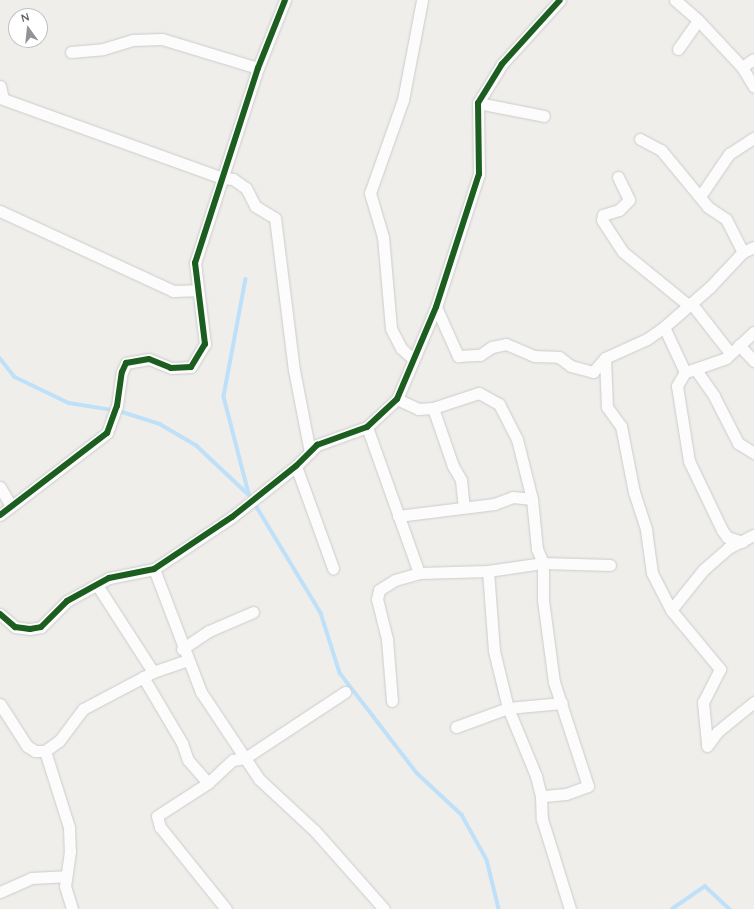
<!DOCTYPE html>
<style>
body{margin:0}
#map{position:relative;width:754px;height:909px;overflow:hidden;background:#efeeea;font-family:Quicksand,sans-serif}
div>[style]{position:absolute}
.stream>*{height:3.5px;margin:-1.75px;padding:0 1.75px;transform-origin:1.75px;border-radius:1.75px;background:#bfe0f9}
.roads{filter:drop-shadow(0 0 1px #cbcccc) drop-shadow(0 0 1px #cbcccc)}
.street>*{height:11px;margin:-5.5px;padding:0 5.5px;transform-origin:5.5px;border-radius:5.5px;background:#fdfcfc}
.cycleway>*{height:6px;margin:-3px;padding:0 3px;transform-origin:3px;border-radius:3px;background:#1b5e20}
span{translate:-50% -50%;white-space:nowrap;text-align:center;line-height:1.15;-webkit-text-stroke:3.5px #fff;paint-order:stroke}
.north{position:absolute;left:8px;top:8px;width:40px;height:40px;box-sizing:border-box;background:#fff;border:1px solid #bfc1c3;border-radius:50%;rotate:345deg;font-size:11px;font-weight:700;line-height:16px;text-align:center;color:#5f6368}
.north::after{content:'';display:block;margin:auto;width:14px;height:18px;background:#919496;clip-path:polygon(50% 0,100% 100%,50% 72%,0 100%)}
</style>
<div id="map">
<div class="stream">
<div style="left:246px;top:279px;width:120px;rotate:100.6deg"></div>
<div style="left:224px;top:397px;width:100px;rotate:75.5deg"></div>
<div style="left:249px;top:494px;width:139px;rotate:58.8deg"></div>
<div style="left:321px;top:613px;width:63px;rotate:72.4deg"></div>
<div style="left:340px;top:673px;width:126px;rotate:52.4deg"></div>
<div style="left:417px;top:773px;width:62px;rotate:43deg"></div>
<div style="left:462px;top:815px;width:51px;rotate:60.9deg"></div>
<div style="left:487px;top:860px;width:50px;rotate:76.2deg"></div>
<div style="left:0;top:358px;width:24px;rotate:52deg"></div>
<div style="left:15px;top:377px;width:60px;rotate:25.7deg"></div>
<div style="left:69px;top:403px;width:51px;rotate:9.1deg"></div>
<div style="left:119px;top:411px;width:43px;rotate:17.6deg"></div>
<div style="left:160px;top:424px;width:42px;rotate:30.3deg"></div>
<div style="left:196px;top:445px;width:71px;rotate:43.3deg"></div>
<div style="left:672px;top:909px;width:40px;rotate:-34.9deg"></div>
<div style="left:705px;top:886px;width:34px;rotate:43deg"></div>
</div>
<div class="roads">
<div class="street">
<div style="left:675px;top:0;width:30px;rotate:41deg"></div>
<div style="left:698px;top:20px;width:64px;rotate:46.9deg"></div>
<div style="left:742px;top:67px;width:23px;rotate:59deg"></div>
<div style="left:678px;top:49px;width:35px;rotate:-55deg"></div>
<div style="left:71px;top:52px;width:32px;rotate:-5deg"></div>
<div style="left:103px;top:49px;width:31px;rotate:-17deg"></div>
<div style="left:133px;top:40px;width:29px;rotate:-2deg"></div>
<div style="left:162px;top:39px;width:100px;rotate:16.8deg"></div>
<div style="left:742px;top:67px;width:14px;rotate:-34deg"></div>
<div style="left:0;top:86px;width:13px;rotate:77deg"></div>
<div style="left:3px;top:99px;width:234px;rotate:19.8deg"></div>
<div style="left:223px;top:178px;width:10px;rotate:6deg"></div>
<div style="left:233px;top:179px;width:16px;rotate:35deg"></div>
<div style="left:246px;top:188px;width:20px;rotate:63deg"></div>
<div style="left:255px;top:206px;width:23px;rotate:31deg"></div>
<div style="left:275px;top:218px;width:153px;rotate:82.9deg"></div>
<div style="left:294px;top:370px;width:84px;rotate:79deg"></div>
<div style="left:478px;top:103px;width:67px;rotate:11.1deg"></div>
<div style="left:640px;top:139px;width:24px;rotate:28deg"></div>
<div style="left:661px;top:150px;width:74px;rotate:50.5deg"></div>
<div style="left:708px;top:207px;width:22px;rotate:34deg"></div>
<div style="left:726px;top:219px;width:37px;rotate:63deg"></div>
<div style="left:618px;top:177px;width:25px;rotate:64deg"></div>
<div style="left:629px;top:200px;width:14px;rotate:135deg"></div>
<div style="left:619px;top:210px;width:17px;rotate:163deg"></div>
<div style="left:603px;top:215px;width:5px;rotate:101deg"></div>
<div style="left:602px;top:220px;width:38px;rotate:57deg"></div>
<div style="left:623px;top:252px;width:84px;rotate:39.2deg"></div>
<div style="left:701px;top:195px;width:50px;rotate:-55.7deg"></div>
<div style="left:729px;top:154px;width:30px;rotate:-33deg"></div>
<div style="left:0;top:211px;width:191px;rotate:24.8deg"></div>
<div style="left:173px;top:291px;width:23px;rotate:-2deg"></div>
<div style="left:691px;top:303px;width:63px;rotate:52deg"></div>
<div style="left:436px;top:307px;width:54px;rotate:65.8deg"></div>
<div style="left:458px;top:356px;width:22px;rotate:-3deg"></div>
<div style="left:480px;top:355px;width:14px;rotate:-34deg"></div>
<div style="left:492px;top:347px;width:14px;rotate:-12deg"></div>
<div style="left:506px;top:344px;width:30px;rotate:23deg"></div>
<div style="left:534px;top:356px;width:25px;rotate:2deg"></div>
<div style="left:559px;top:357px;width:15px;rotate:37deg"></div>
<div style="left:571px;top:366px;width:23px;rotate:15deg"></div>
<div style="left:593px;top:372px;width:18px;rotate:-49deg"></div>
<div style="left:605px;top:358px;width:46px;rotate:-24.3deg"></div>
<div style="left:647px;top:339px;width:21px;rotate:-35deg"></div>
<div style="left:664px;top:327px;width:61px;rotate:-41deg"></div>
<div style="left:710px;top:287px;width:48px;rotate:-46.7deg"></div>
<div style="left:743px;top:252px;width:12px;rotate:-24deg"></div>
<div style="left:664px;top:327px;width:50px;rotate:65deg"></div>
<div style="left:685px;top:372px;width:16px;rotate:120deg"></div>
<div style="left:677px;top:386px;width:76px;rotate:80.9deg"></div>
<div style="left:689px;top:461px;width:76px;rotate:64.4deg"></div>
<div style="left:722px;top:530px;width:9px;rotate:54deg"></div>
<div style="left:727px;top:537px;width:16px;rotate:18deg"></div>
<div style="left:739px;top:345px;width:22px;rotate:47deg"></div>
<div style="left:412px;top:358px;width:15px;rotate:-138deg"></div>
<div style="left:401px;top:348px;width:22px;rotate:-117deg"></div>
<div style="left:391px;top:328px;width:91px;rotate:-95deg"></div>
<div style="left:383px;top:237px;width:46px;rotate:-106.5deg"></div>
<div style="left:370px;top:193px;width:99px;rotate:-70.5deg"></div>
<div style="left:403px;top:100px;width:102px;rotate:-79.2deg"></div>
<div style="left:605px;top:358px;width:49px;rotate:87.7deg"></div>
<div style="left:607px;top:407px;width:24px;rotate:54deg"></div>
<div style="left:621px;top:426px;width:67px;rotate:78.9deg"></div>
<div style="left:634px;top:492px;width:40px;rotate:72deg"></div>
<div style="left:646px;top:530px;width:43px;rotate:82.1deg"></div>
<div style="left:652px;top:573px;width:42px;rotate:62.8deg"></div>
<div style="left:671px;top:610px;width:77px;rotate:50.3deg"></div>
<div style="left:720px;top:669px;width:37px;rotate:117deg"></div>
<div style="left:703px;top:702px;width:41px;rotate:84.4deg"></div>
<div style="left:696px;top:370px;width:32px;rotate:55deg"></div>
<div style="left:714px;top:396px;width:53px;rotate:62.9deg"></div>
<div style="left:738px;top:443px;width:19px;rotate:32deg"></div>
<div style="left:689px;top:371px;width:39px;rotate:-19deg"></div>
<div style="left:726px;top:358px;width:38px;rotate:-43deg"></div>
<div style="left:397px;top:399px;width:23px;rotate:25deg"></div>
<div style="left:418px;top:409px;width:15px;rotate:-4deg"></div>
<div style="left:433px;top:408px;width:48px;rotate:-18.1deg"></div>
<div style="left:479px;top:393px;width:23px;rotate:29deg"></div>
<div style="left:499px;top:404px;width:39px;rotate:63deg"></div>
<div style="left:517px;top:439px;width:62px;rotate:76deg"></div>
<div style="left:532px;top:499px;width:50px;rotate:84.3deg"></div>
<div style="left:537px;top:549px;width:15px;rotate:67deg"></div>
<div style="left:543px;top:563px;width:37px;rotate:90deg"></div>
<div style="left:543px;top:600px;width:83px;rotate:82.4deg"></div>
<div style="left:554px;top:682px;width:109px;rotate:71.9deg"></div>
<div style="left:588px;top:786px;width:23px;rotate:160deg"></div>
<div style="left:566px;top:794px;width:25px;rotate:175deg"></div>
<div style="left:433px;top:408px;width:61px;rotate:71deg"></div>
<div style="left:453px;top:466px;width:16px;rotate:60deg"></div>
<div style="left:461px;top:480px;width:27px;rotate:84deg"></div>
<div style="left:367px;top:427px;width:155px;rotate:70.4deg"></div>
<div style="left:296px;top:466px;width:109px;rotate:70.1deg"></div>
<div style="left:0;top:487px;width:22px;rotate:60deg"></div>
<div style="left:0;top:515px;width:135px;rotate:-37.5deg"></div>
<div style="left:107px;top:433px;width:29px;rotate:-70deg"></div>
<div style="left:117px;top:406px;width:34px;rotate:-82deg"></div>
<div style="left:122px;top:372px;width:10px;rotate:-66deg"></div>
<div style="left:126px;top:363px;width:23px;rotate:-10deg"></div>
<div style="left:149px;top:359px;width:24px;rotate:22deg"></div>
<div style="left:171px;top:368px;width:20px;rotate:-3deg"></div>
<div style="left:191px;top:367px;width:27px;rotate:-59deg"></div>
<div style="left:205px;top:344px;width:82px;rotate:-97deg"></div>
<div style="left:195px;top:263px;width:205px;rotate:-72.1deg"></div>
<div style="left:258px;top:68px;width:73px;rotate:-68.3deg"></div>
<div style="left:398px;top:516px;width:97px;rotate:-7.1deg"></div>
<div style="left:494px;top:504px;width:20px;rotate:-20deg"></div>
<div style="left:513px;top:497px;width:19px;rotate:6deg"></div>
<div style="left:154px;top:569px;width:132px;rotate:69.1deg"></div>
<div style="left:201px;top:692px;width:105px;rotate:56.3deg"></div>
<div style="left:259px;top:779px;width:76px;rotate:42.9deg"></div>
<div style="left:315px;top:831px;width:104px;rotate:48.5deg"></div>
<div style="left:488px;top:571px;width:80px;rotate:85.7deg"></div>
<div style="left:494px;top:651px;width:59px;rotate:76.2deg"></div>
<div style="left:508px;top:708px;width:74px;rotate:67.6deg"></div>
<div style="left:536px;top:776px;width:21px;rotate:76deg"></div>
<div style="left:541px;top:796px;width:23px;rotate:88deg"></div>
<div style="left:542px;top:819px;width:94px;rotate:72.7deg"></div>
<div style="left:97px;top:585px;width:103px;rotate:57.2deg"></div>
<div style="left:671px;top:610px;width:51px;rotate:-51.3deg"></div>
<div style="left:703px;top:570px;width:33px;rotate:-41deg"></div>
<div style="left:728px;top:548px;width:29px;rotate:-27deg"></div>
<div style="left:0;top:614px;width:20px;rotate:41deg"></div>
<div style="left:15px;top:627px;width:15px;rotate:8deg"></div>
<div style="left:30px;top:629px;width:11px;rotate:-10deg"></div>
<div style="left:41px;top:627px;width:37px;rotate:-45deg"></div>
<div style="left:67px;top:601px;width:48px;rotate:-28.7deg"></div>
<div style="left:109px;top:578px;width:46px;rotate:-11.3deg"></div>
<div style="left:154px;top:569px;width:94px;rotate:-33.7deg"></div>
<div style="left:232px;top:517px;width:82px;rotate:-38.6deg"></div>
<div style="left:296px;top:466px;width:30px;rotate:-45deg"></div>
<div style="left:317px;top:445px;width:53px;rotate:-19.8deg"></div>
<div style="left:367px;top:427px;width:41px;rotate:-43deg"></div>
<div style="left:397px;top:399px;width:100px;rotate:-67deg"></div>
<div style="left:436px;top:307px;width:140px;rotate:-72.1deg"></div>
<div style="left:479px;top:174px;width:71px;rotate:-90.8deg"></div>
<div style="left:478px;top:103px;width:46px;rotate:-58.4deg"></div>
<div style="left:502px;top:64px;width:86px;rotate:-47.8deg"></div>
<div style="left:182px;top:649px;width:32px;rotate:-34deg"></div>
<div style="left:209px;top:631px;width:48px;rotate:-23.4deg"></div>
<div style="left:143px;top:677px;width:77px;rotate:59.4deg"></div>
<div style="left:182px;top:743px;width:18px;rotate:71deg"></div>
<div style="left:188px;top:760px;width:30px;rotate:49deg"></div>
<div style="left:392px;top:701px;width:62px;rotate:-94.6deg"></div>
<div style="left:387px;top:639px;width:41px;rotate:-104deg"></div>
<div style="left:377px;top:599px;width:9px;rotate:-77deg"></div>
<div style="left:379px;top:590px;width:19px;rotate:-32deg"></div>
<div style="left:395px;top:580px;width:25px;rotate:-16deg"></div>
<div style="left:419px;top:573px;width:69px;rotate:-1.7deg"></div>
<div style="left:488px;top:571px;width:56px;rotate:-8.3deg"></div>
<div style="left:543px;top:563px;width:67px;rotate:1.7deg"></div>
<div style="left:0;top:704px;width:50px;rotate:57.3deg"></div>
<div style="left:27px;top:746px;width:9px;rotate:32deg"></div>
<div style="left:35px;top:751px;width:10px"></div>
<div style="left:45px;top:751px;width:17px;rotate:-36deg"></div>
<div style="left:59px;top:741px;width:40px;rotate:-53deg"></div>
<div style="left:83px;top:709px;width:79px;rotate:-27.9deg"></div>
<div style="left:153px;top:672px;width:37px;rotate:-19deg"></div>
<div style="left:456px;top:727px;width:55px;rotate:-20.1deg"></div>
<div style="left:508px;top:708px;width:54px;rotate:-5.3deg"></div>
<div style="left:707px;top:746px;width:17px;rotate:-54deg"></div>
<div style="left:717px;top:732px;width:48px;rotate:-39deg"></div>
<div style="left:45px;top:751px;width:80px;rotate:72.5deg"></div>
<div style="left:69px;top:827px;width:24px;rotate:88deg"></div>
<div style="left:70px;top:851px;width:35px;rotate:98deg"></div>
<div style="left:65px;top:886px;width:24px;rotate:73deg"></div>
<div style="left:0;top:892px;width:34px;rotate:-24deg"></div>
<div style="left:31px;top:878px;width:34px;rotate:-3deg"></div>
<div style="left:226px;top:909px;width:105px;rotate:-128.8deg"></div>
<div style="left:160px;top:827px;width:11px;rotate:-105deg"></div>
<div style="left:157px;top:816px;width:61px;rotate:-32.9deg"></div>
<div style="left:208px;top:783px;width:34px;rotate:-43deg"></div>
<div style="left:233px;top:760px;width:12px;rotate:-9deg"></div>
<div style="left:245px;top:758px;width:120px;rotate:-33.4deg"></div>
</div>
</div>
<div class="cycleway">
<div style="left:0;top:515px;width:135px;rotate:-37.5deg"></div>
<div style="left:107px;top:433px;width:29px;rotate:-70deg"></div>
<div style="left:117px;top:406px;width:34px;rotate:-82deg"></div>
<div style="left:122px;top:372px;width:10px;rotate:-66deg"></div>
<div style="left:126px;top:363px;width:23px;rotate:-10deg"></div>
<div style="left:149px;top:359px;width:24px;rotate:22deg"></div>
<div style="left:171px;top:368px;width:20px;rotate:-3deg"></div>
<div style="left:191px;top:367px;width:27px;rotate:-59deg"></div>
<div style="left:205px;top:344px;width:82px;rotate:-97deg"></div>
<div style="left:195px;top:263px;width:205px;rotate:-72.1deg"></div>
<div style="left:258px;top:68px;width:73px;rotate:-68.3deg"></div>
<div style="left:0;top:614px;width:20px;rotate:41deg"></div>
<div style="left:15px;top:627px;width:15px;rotate:8deg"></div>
<div style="left:30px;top:629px;width:11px;rotate:-10deg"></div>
<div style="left:41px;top:627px;width:37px;rotate:-45deg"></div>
<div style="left:67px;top:601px;width:48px;rotate:-28.7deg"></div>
<div style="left:109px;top:578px;width:46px;rotate:-11.3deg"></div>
<div style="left:154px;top:569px;width:94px;rotate:-33.7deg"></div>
<div style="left:232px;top:517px;width:82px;rotate:-38.6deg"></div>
<div style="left:296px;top:466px;width:30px;rotate:-45deg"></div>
<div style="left:317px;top:445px;width:53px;rotate:-19.8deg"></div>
<div style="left:367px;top:427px;width:41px;rotate:-43deg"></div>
<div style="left:397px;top:399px;width:100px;rotate:-67deg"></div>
<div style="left:436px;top:307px;width:140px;rotate:-72.1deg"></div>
<div style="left:479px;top:174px;width:71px;rotate:-90.8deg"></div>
<div style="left:478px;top:103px;width:46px;rotate:-58.4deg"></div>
<div style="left:502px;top:64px;width:86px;rotate:-47.8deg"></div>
</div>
<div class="north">N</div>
</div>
